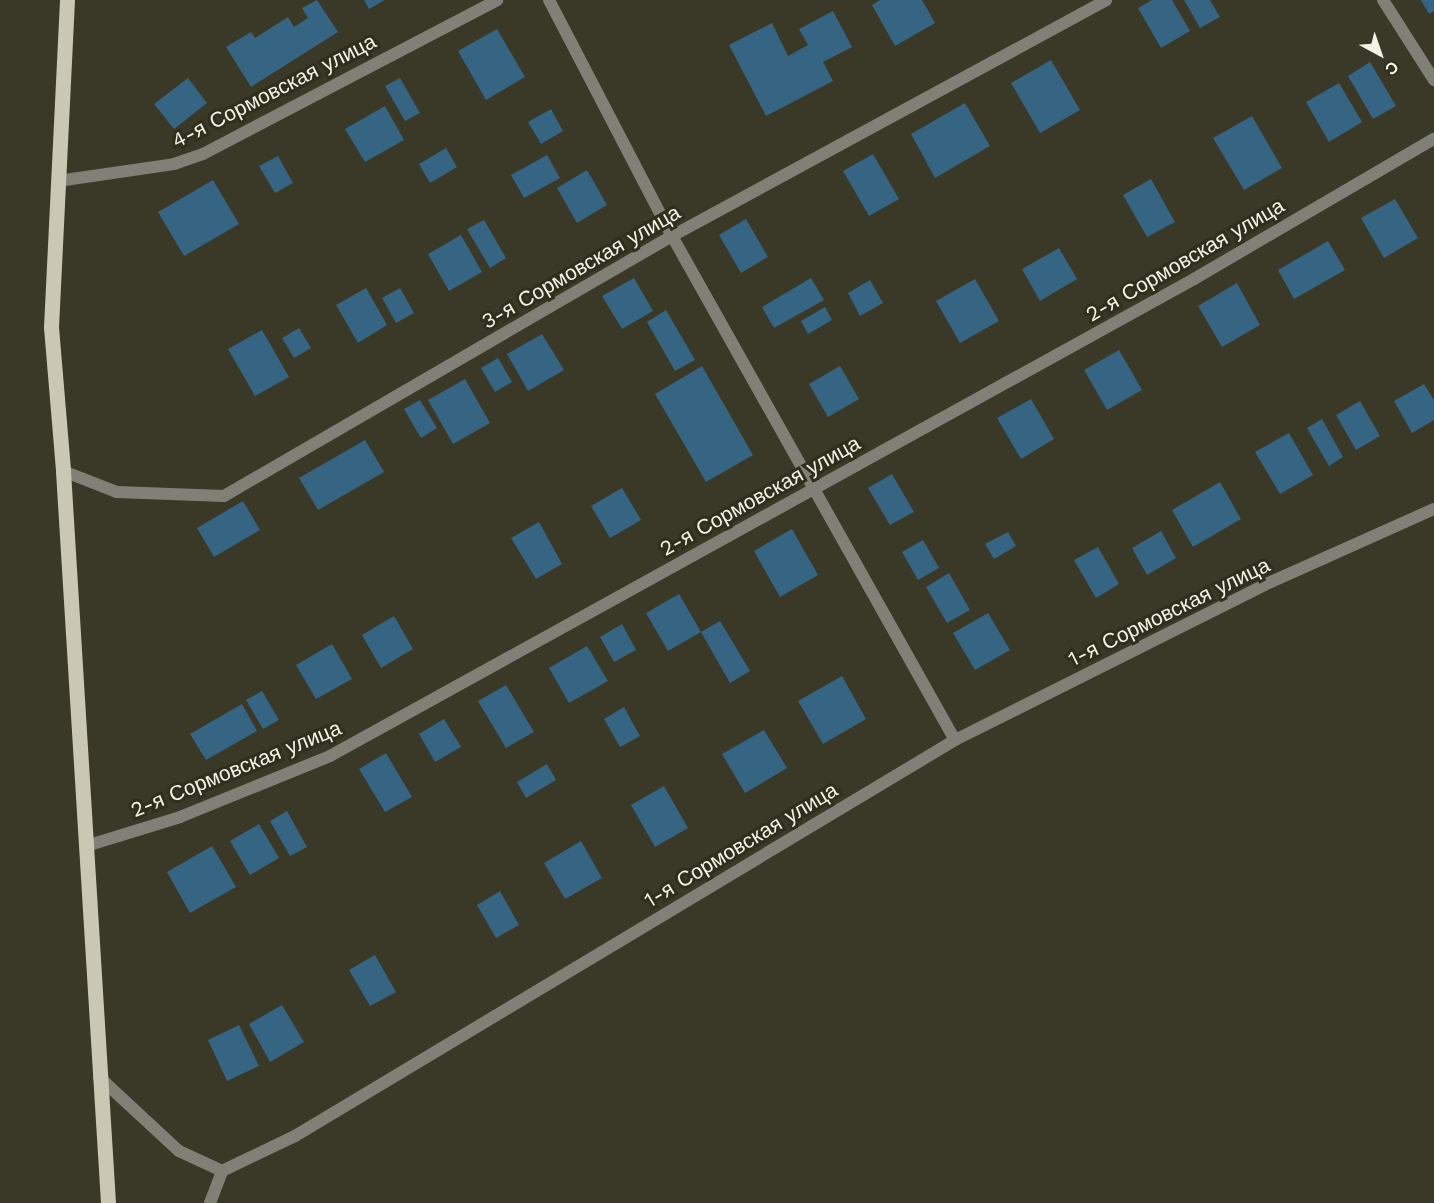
<!DOCTYPE html>
<meta charset="utf-8">
<style>
body{margin:0}
#map{position:relative;width:1434px;height:1203px;overflow:hidden;background:#3a3826;font-family:"Work Sans",sans-serif}
div>[style]{position:absolute}
.building>*{inset:0;background:#366483}
.minor>*{height:12px;margin:-6px;padding:0 6px;transform-origin:6px;border-radius:6px;background:#818077}
.primary>*{height:15px;margin:-7.5px;padding:0 7.5px;transform-origin:7.5px;border-radius:7.5px;background:#cac8b5}
span{translate:-50% -50%;white-space:nowrap;text-align:center;line-height:1.15;-webkit-text-stroke:6px #302e1c;paint-order:stroke}
.street-label{font-size:21px;color:#f3f2e6}
.north{position:absolute;left:1350px;top:24px;width:60px;height:60px;-webkit-text-stroke:4px #302e1c;paint-order:stroke;rotate:140deg;font-size:16px;font-weight:700;line-height:24px;text-align:center;color:#f3f2e6}
.north::after{content:'';display:block;margin:auto;width:21px;height:27px;background:#f3f2e6;clip-path:polygon(50% 0,100% 100%,50% 72%,0 100%)}
</style>
<div id="map">
<div class="building">
<div style="clip-path:polygon(317px 0,338px 32px,251px 87px,226px 47px,251px 32px,255px 38px,288px 17px,294px 27px,308px 18px,302px 8px)"></div>
<div style="clip-path:polygon(364px 0,385px 0,369px 9px)"></div>
<div style="clip-path:polygon(880px 0,922px 0,935px 23px,895px 46px,872px 5px)"></div>
<div style="clip-path:polygon(1152px 0,1172px 0,1190px 31px,1161px 48px,1138px 8px)"></div>
<div style="clip-path:polygon(1184px 0,1210px 0,1220px 17px,1200px 28px)"></div>
<div style="clip-path:polygon(1421px 0,1434px 0,1434px 11px,1429px 14px)"></div>
<div style="clip-path:polygon(833px 11px,852px 47px,823px 62px,833px 81px,766px 116px,729px 45px,772px 23px,788px 56px,808px 45px,799px 29px)"></div>
<div style="clip-path:polygon(497px 29px,525px 77px,486px 100px,458px 51px)"></div>
<div style="clip-path:polygon(1051px 60px,1080px 110px,1040px 133px,1011px 83px)"></div>
<div style="clip-path:polygon(1370px 62px,1396px 106px,1373px 119px,1348px 76px)"></div>
<div style="clip-path:polygon(188px 78px,207px 103px,174px 129px,154px 104px)"></div>
<div style="clip-path:polygon(400px 78px,420px 113px,405px 121px,385px 86px)"></div>
<div style="clip-path:polygon(1339px 83px,1362px 122px,1329px 142px,1306px 102px)"></div>
<div style="clip-path:polygon(965px 103px,990px 146px,935px 178px,911px 134px)"></div>
<div style="clip-path:polygon(385px 106px,404px 140px,365px 162px,345px 129px)"></div>
<div style="clip-path:polygon(551px 109px,563px 131px,541px 144px,528px 122px)"></div>
<div style="clip-path:polygon(1252px 116px,1282px 168px,1244px 190px,1213px 138px)"></div>
<div style="clip-path:polygon(446px 148px,457px 167px,430px 183px,419px 164px)"></div>
<div style="clip-path:polygon(873px 154px,899px 199px,869px 216px,843px 171px)"></div>
<div style="clip-path:polygon(547px 155px,560px 178px,524px 198px,511px 175px)"></div>
<div style="clip-path:polygon(278px 156px,293px 183px,275px 193px,259px 166px)"></div>
<div style="clip-path:polygon(587px 170px,607px 205px,577px 223px,557px 188px)"></div>
<div style="clip-path:polygon(1151px 179px,1175px 222px,1147px 237px,1123px 195px)"></div>
<div style="clip-path:polygon(213px 180px,239px 224px,184px 256px,158px 212px)"></div>
<div style="clip-path:polygon(1395px 199px,1418px 238px,1384px 258px,1361px 218px)"></div>
<div style="clip-path:polygon(746px 219px,768px 257px,741px 273px,719px 235px)"></div>
<div style="clip-path:polygon(484px 220px,506px 258px,490px 268px,467px 229px)"></div>
<div style="clip-path:polygon(461px 235px,482px 272px,449px 291px,428px 254px)"></div>
<div style="clip-path:polygon(1328px 241px,1345px 270px,1294px 299px,1278px 270px)"></div>
<div style="clip-path:polygon(1059px 248px,1077px 279px,1040px 301px,1022px 269px)"></div>
<div style="clip-path:polygon(634px 278px,653px 311px,622px 329px,602px 296px)"></div>
<div style="clip-path:polygon(811px 278px,824px 300px,774px 328px,762px 307px)"></div>
<div style="clip-path:polygon(975px 279px,999px 321px,960px 343px,936px 301px)"></div>
<div style="clip-path:polygon(870px 280px,883px 303px,860px 316px,848px 293px)"></div>
<div style="clip-path:polygon(1237px 283px,1260px 325px,1222px 347px,1198px 306px)"></div>
<div style="clip-path:polygon(366px 288px,387px 325px,358px 343px,336px 305px)"></div>
<div style="clip-path:polygon(400px 288px,414px 313px,396px 323px,382px 298px)"></div>
<div style="clip-path:polygon(825px 307px,832px 320px,808px 334px,801px 321px)"></div>
<div style="clip-path:polygon(666px 310px,695px 360px,675px 371px,647px 322px)"></div>
<div style="clip-path:polygon(299px 328px,311px 348px,294px 358px,282px 338px)"></div>
<div style="clip-path:polygon(262px 330px,289px 377px,255px 396px,228px 349px)"></div>
<div style="clip-path:polygon(542px 334px,564px 370px,528px 391px,507px 354px)"></div>
<div style="clip-path:polygon(1119px 350px,1142px 390px,1107px 410px,1084px 370px)"></div>
<div style="clip-path:polygon(498px 358px,512px 382px,495px 392px,481px 368px)"></div>
<div style="clip-path:polygon(702px 366px,753px 455px,706px 482px,655px 394px)"></div>
<div style="clip-path:polygon(840px 366px,859px 399px,828px 417px,809px 384px)"></div>
<div style="clip-path:polygon(465px 379px,490px 423px,453px 444px,428px 400px)"></div>
<div style="clip-path:polygon(1424px 384px,1434px 400px,1434px 420px,1412px 433px,1394px 401px)"></div>
<div style="clip-path:polygon(1031px 399px,1054px 439px,1021px 459px,997px 418px)"></div>
<div style="clip-path:polygon(420px 400px,437px 428px,421px 438px,404px 409px)"></div>
<div style="clip-path:polygon(1360px 401px,1380px 436px,1356px 450px,1336px 415px)"></div>
<div style="clip-path:polygon(1322px 419px,1343px 457px,1329px 466px,1307px 428px)"></div>
<div style="clip-path:polygon(1289px 433px,1313px 475px,1280px 494px,1255px 452px)"></div>
<div style="clip-path:polygon(365px 440px,384px 472px,318px 510px,299px 478px)"></div>
<div style="clip-path:polygon(892px 474px,914px 512px,890px 525px,868px 488px)"></div>
<div style="clip-path:polygon(1220px 482px,1241px 519px,1193px 547px,1172px 510px)"></div>
<div style="clip-path:polygon(622px 488px,641px 520px,610px 538px,591px 506px)"></div>
<div style="clip-path:polygon(243px 501px,260px 530px,214px 557px,197px 528px)"></div>
<div style="clip-path:polygon(539px 522px,562px 564px,536px 579px,511px 538px)"></div>
<div style="clip-path:polygon(792px 529px,818px 575px,780px 597px,754px 551px)"></div>
<div style="clip-path:polygon(1161px 531px,1176px 558px,1147px 575px,1132px 548px)"></div>
<div style="clip-path:polygon(1008px 532px,1016px 546px,994px 559px,985px 544px)"></div>
<div style="clip-path:polygon(923px 540px,939px 568px,918px 580px,902px 552px)"></div>
<div style="clip-path:polygon(1098px 547px,1119px 584px,1096px 598px,1074px 560px)"></div>
<div style="clip-path:polygon(949px 573px,970px 610px,947px 623px,926px 587px)"></div>
<div style="clip-path:polygon(679px 594px,701px 632px,668px 651px,646px 613px)"></div>
<div style="clip-path:polygon(988px 613px,1010px 650px,975px 670px,953px 633px)"></div>
<div style="clip-path:polygon(394px 616px,413px 649px,381px 668px,362px 635px)"></div>
<div style="clip-path:polygon(720px 621px,750px 671px,730px 683px,701px 632px)"></div>
<div style="clip-path:polygon(622px 624px,636px 650px,614px 662px,600px 637px)"></div>
<div style="clip-path:polygon(332px 644px,352px 679px,316px 699px,296px 665px)"></div>
<div style="clip-path:polygon(587px 646px,608px 681px,569px 703px,549px 668px)"></div>
<div style="clip-path:polygon(842px 676px,866px 719px,823px 744px,798px 701px)"></div>
<div style="clip-path:polygon(506px 685px,534px 732px,506px 748px,478px 701px)"></div>
<div style="clip-path:polygon(262px 691px,279px 720px,263px 729px,246px 700px)"></div>
<div style="clip-path:polygon(242px 704px,257px 731px,206px 760px,190px 734px)"></div>
<div style="clip-path:polygon(624px 707px,640px 736px,620px 747px,604px 719px)"></div>
<div style="clip-path:polygon(444px 719px,461px 747px,435px 762px,419px 734px)"></div>
<div style="clip-path:polygon(764px 730px,787px 768px,745px 793px,722px 754px)"></div>
<div style="clip-path:polygon(386px 753px,412px 797px,385px 812px,359px 769px)"></div>
<div style="clip-path:polygon(547px 764px,556px 780px,526px 798px,517px 782px)"></div>
<div style="clip-path:polygon(664px 786px,688px 828px,655px 847px,631px 805px)"></div>
<div style="clip-path:polygon(287px 811px,307px 847px,290px 856px,270px 821px)"></div>
<div style="clip-path:polygon(259px 824px,279px 858px,250px 875px,230px 841px)"></div>
<div style="clip-path:polygon(581px 841px,602px 878px,565px 899px,544px 863px)"></div>
<div style="clip-path:polygon(212px 846px,236px 887px,190px 913px,167px 872px)"></div>
<div style="clip-path:polygon(500px 891px,519px 925px,496px 938px,477px 905px)"></div>
<div style="clip-path:polygon(375px 955px,396px 992px,370px 1006px,349px 970px)"></div>
<div style="clip-path:polygon(282px 1005px,304px 1042px,270px 1062px,249px 1024px)"></div>
<div style="clip-path:polygon(239px 1025px,259px 1066px,227px 1081px,208px 1040px)"></div>
</div>
<div class="minor">
<div style="left:549px;top:0;width:266px;rotate:62.5deg"></div>
<div style="left:672px;top:236px;width:578px;rotate:60.69deg"></div>
<div style="left:1383px;top:0;width:95px;rotate:57.5deg"></div>
<div style="left:58px;top:181px;width:117px;rotate:-8.3deg"></div>
<div style="left:174px;top:164px;width:31px;rotate:-19deg"></div>
<div style="left:203px;top:154px;width:332px;rotate:-27.6deg"></div>
<div style="left:63px;top:471px;width:58px;rotate:21.3deg"></div>
<div style="left:117px;top:492px;width:107px;rotate:2.1deg"></div>
<div style="left:224px;top:496px;width:518px;rotate:-30.13deg"></div>
<div style="left:672px;top:236px;width:494px;rotate:-28.5deg"></div>
<div style="left:86px;top:846px;width:98px;rotate:-17.1deg"></div>
<div style="left:180px;top:817px;width:162px;rotate:-22.1deg"></div>
<div style="left:330px;top:756px;width:987px;rotate:-28.9deg"></div>
<div style="left:1194px;top:279px;width:278px;rotate:-30.3deg"></div>
<div style="left:99px;top:1077px;width:109px;rotate:42.8deg"></div>
<div style="left:179px;top:1151px;width:47px;rotate:24.9deg"></div>
<div style="left:222px;top:1171px;width:81px;rotate:-25.6deg"></div>
<div style="left:295px;top:1136px;width:770px;rotate:-30.96deg"></div>
<div style="left:955px;top:740px;width:346px;rotate:-26.6deg"></div>
<div style="left:1264px;top:585px;width:186px;rotate:-24.1deg"></div>
<div style="left:210px;top:1203px;width:34px;rotate:-69deg"></div>
</div>
<div class="primary">
<div style="left:67px;top:0;width:327px;rotate:92.8deg"></div>
<div style="left:51px;top:327px;width:144px;rotate:85.2deg"></div>
<div style="left:63px;top:471px;width:733px;rotate:86.48deg"></div>
</div>
<div class="street-label">
<span style="left:274px;top:91px;rotate:-27deg">4-я Сормовская улица</span>
<span style="left:1185px;top:260px;rotate:-30deg">2-я Сормовская улица</span>
<span style="left:581px;top:267px;rotate:-30deg">3-я Сормовская улица</span>
<span style="left:760px;top:496px;rotate:-29deg">2-я Сормовская улица</span>
<span style="left:1169px;top:612px;rotate:-26deg">1-я Сормовская улица</span>
<span style="left:236px;top:769px;rotate:-22deg">2-я Сормовская улица</span>
<span style="left:741px;top:845px;rotate:-31deg">1-я Сормовская улица</span>
</div>
<div class="north">С</div>
</div>
